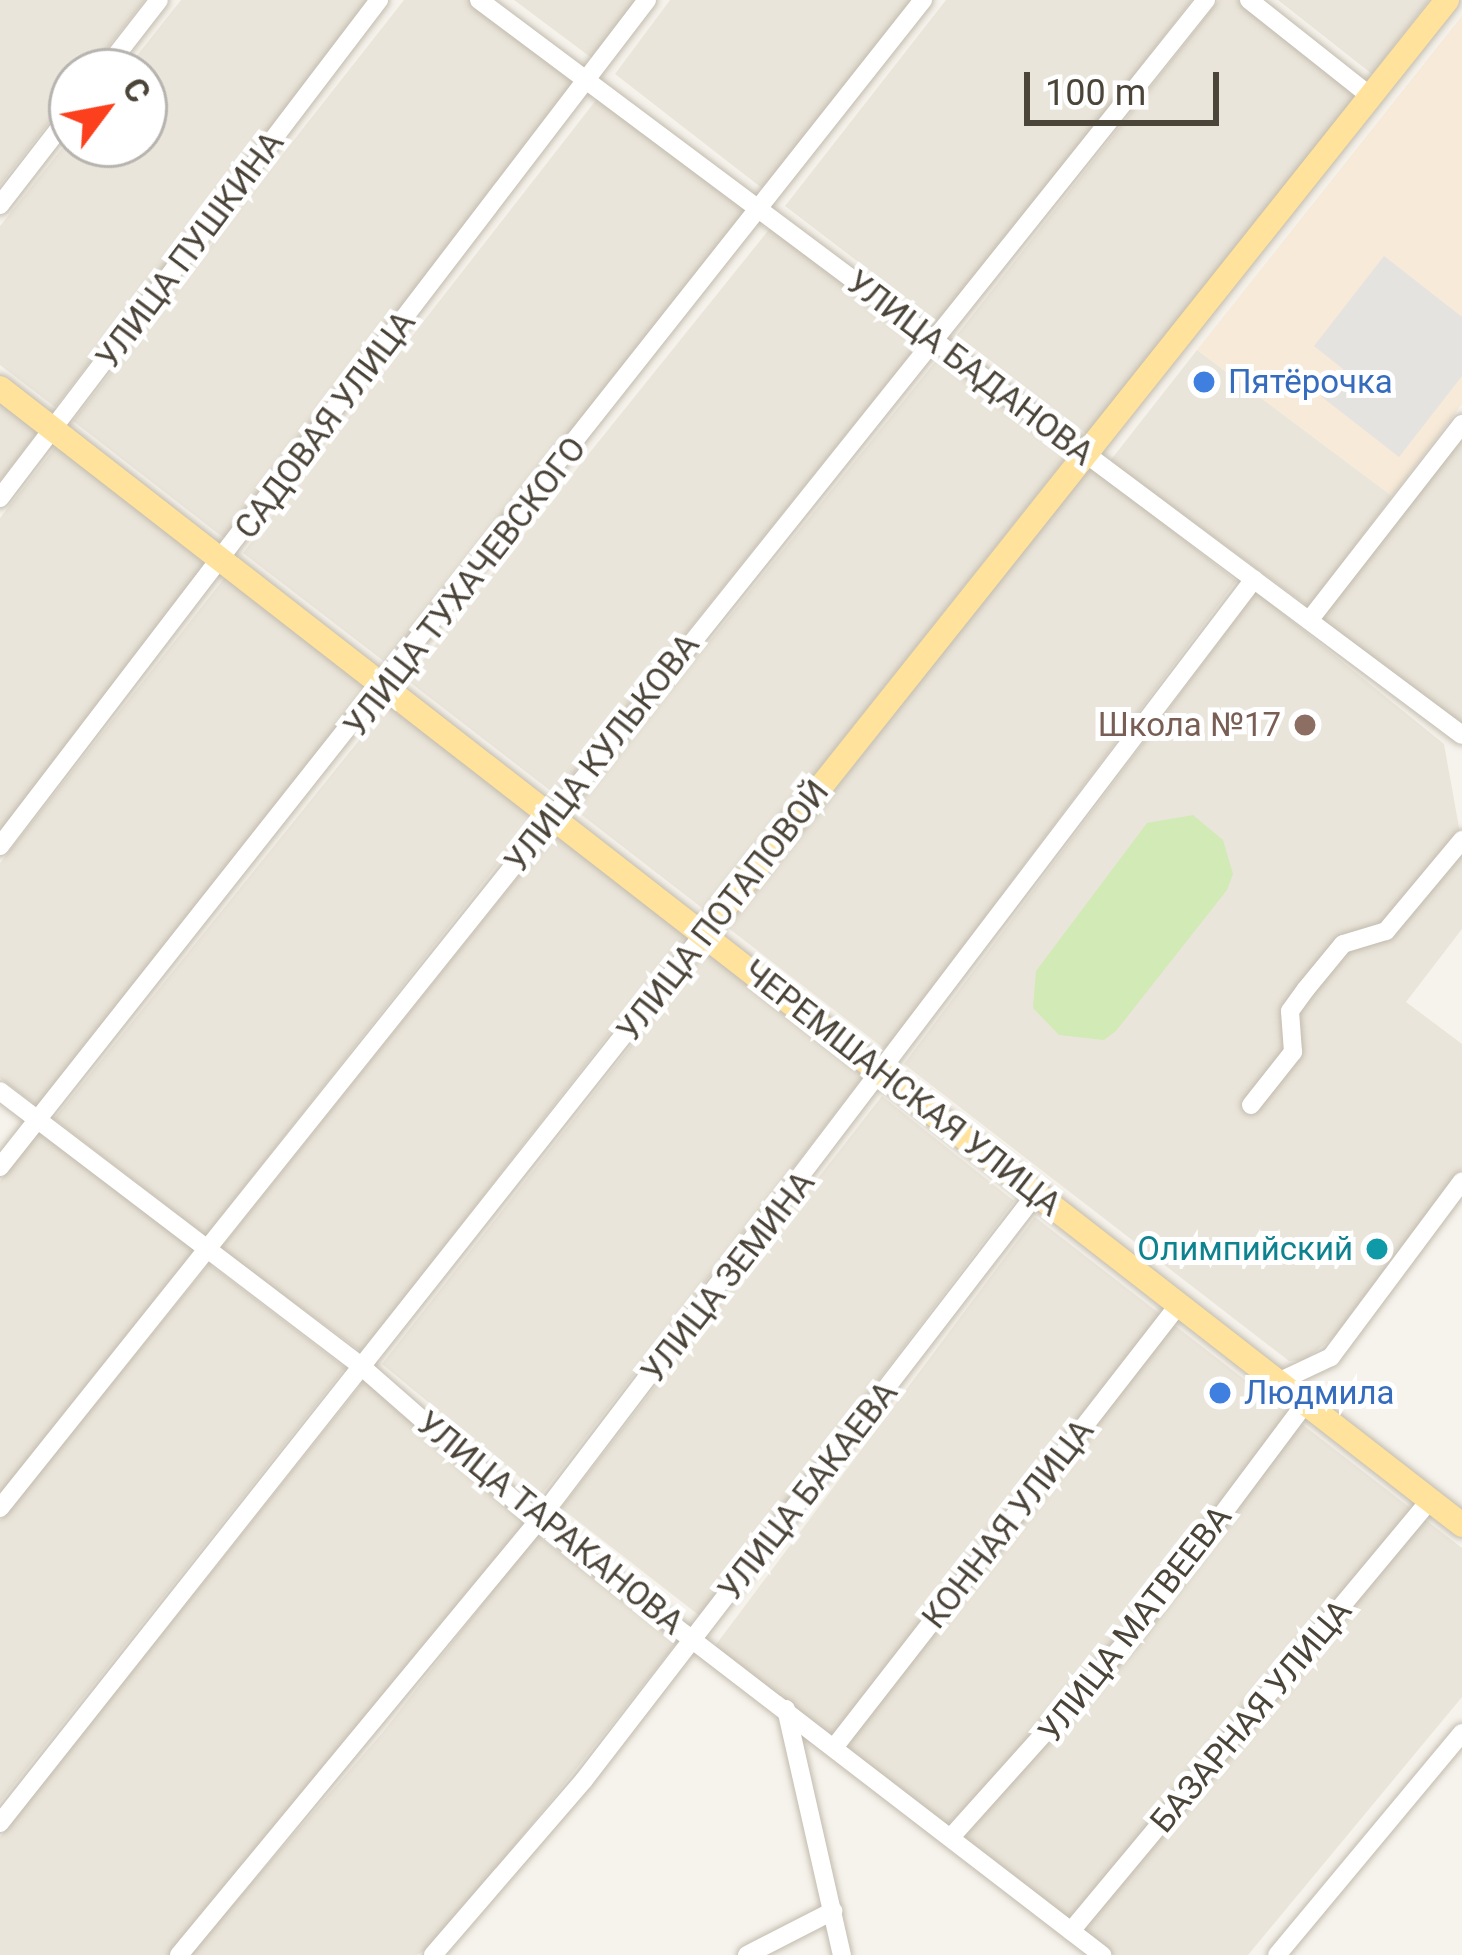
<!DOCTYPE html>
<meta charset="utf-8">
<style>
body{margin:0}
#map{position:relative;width:1462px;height:1955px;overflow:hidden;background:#f6f3ec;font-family:Roboto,sans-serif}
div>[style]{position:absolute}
.residential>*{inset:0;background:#eae5da}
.commercial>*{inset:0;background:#f7ead8}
.green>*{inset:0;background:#d2eab5}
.parking>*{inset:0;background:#e5e3e0}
.roads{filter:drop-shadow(0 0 3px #c2bbae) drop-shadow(0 0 3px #c2bbae)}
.minor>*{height:18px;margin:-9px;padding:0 9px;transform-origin:9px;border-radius:9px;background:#fff}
.major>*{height:24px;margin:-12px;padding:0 12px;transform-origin:12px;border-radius:12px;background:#ffe39c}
.dots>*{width:33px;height:33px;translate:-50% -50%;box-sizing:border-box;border:6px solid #fff;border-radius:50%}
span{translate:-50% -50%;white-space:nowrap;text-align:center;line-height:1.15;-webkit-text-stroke:10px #fff;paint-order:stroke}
.street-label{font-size:33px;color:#4b4439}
.shop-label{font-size:33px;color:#366cbe}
.left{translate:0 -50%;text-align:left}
.education-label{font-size:33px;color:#785e54}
.right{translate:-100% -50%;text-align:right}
.culture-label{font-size:33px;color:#0d838f}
.north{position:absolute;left:48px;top:48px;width:120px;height:120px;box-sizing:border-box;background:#fff;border:3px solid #b7b4b0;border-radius:50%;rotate:58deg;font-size:33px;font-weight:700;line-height:48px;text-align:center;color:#4b4439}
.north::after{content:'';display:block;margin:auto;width:42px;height:54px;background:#fc3f1d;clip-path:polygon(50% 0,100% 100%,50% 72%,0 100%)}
.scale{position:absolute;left:1024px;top:72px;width:195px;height:54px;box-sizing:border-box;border:6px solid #4b4439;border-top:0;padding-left:15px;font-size:36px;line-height:42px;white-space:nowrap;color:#4b4439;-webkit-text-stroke:9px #fff;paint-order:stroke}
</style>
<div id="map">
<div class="residential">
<div style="clip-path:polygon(0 0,145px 0,88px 72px,72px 72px,72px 93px,0 185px)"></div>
<div style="clip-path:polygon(181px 0,372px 0,55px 407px,0 365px,0 226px,72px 136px,72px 144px,144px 144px,144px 72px,124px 72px)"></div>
<div style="clip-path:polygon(404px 0,470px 0,581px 83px,225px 539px,73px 421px)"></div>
<div style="clip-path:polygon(514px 0,644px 0,597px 62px)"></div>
<div style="clip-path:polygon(670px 0,918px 0,767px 192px,615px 74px)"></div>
<div style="clip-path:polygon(946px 0,1192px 0,941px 325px,785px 206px)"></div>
<div style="clip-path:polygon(1219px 0,1238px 0,1359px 95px,1087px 434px,957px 335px)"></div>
<div style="clip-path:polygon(1278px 0,1429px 0,1372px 74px)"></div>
<div style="clip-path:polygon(600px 95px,754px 213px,394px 669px,243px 553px)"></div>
<div style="clip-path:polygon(771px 227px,923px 339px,556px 795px,407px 680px)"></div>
<div style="clip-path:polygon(1197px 350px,1392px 496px,1309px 607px,1110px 461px)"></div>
<div style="clip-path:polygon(943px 352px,1072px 450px,706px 911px,574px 809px)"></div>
<div style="clip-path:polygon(0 402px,38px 432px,0 481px)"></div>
<div style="clip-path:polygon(1462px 432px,1462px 726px,1319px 617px)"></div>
<div style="clip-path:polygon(57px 445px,208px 560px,0 831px,0 518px)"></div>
<div style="clip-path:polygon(1090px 465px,1236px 581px,886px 1050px,727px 927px)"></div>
<div style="clip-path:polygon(226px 576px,371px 688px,37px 1106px,0 1078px,0 863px)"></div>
<div style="clip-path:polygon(1256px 592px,1444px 744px,1462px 844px,1462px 929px,1406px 1002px,1462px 1044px,1462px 1169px,1334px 1337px,1304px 1360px,1289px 1361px,904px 1064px)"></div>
<div style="clip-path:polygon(390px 702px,536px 815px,206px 1236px,54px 1119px)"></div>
<div style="clip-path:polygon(556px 829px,686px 935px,362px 1352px,220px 1249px)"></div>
<div style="clip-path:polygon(706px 950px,866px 1073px,541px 1495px,382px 1364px)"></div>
<div style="clip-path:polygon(882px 1096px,1014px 1201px,700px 1616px,561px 1508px)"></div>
<div style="clip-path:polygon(39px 1131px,197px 1252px,0 1495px,0 1181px)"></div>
<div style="clip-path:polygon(1035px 1217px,1462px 1548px,1462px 1697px,1248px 1955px,1114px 1955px,715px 1646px)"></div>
<div style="clip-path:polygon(209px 1264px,345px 1368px,0 1802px,0 1521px)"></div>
<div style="clip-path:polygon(364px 1381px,533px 1517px,170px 1955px,0 1955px,0 1837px)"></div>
<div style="clip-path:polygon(536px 1535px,678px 1641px,437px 1943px,417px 1955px,189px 1955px,383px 1732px)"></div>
</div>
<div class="commercial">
<div style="clip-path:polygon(1462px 16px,1462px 404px,1392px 496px,1197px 350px)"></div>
</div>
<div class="green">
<div style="clip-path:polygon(1193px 815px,1223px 840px,1233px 874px,1227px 890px,1116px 1031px,1104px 1040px,1059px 1035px,1033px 1008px,1036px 971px,1147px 823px)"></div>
</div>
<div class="parking">
<div style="clip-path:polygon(1384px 256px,1462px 317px,1462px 376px,1399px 457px,1322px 397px,1343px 369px,1314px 346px)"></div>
</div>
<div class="roads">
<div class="minor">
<div style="left:479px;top:0;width:1227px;rotate:36.79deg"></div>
<div style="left:1249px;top:0;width:154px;rotate:38.4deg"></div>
<div style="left:103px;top:72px;width:91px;rotate:-52.1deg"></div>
<div style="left:0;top:205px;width:118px;rotate:-52.3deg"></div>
<div style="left:0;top:498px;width:626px;rotate:-52.73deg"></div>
<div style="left:1311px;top:618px;width:246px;rotate:-52.1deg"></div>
<div style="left:0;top:846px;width:1065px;rotate:-52.59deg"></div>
<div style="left:0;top:1091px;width:455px;rotate:37.3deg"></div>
<div style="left:362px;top:1367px;width:234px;rotate:41.2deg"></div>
<div style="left:538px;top:1521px;width:712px;rotate:37.58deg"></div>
<div style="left:1251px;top:1105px;width:68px;rotate:-51.6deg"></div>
<div style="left:1293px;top:1052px;width:41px;rotate:-94.2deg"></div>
<div style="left:1290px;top:1011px;width:27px;rotate:-54deg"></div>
<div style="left:1306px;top:989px;width:58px;rotate:-50.6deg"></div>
<div style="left:1343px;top:944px;width:45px;rotate:-16.8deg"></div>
<div style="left:1386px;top:931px;width:119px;rotate:-50.1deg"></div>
<div style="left:0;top:1167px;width:1488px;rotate:-51.66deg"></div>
<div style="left:1280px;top:1381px;width:56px;rotate:-25.2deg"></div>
<div style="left:1331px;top:1357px;width:219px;rotate:-53.3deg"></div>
<div style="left:0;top:1508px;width:1931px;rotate:-51.35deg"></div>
<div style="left:786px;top:1709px;width:252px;rotate:77.2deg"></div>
<div style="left:836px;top:1745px;width:560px;rotate:-52.11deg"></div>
<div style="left:0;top:1823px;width:1138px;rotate:-51.64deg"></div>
<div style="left:952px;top:1836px;width:265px;rotate:-48.1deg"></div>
<div style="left:1129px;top:1639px;width:296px;rotate:-53.2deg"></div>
<div style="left:1071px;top:1931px;width:561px;rotate:-50.21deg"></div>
<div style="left:179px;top:1955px;width:563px;rotate:-50.4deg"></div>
<div style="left:538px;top:1521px;width:1183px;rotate:-52.76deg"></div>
<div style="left:433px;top:1955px;width:231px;rotate:-49.2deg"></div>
<div style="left:584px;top:1780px;width:739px;rotate:-52.37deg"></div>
<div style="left:747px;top:1955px;width:97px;rotate:-27.1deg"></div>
<div style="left:1277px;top:1955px;width:289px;rotate:-50.2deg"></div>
</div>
<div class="major">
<div style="left:0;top:388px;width:1852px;rotate:37.87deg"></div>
<div style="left:706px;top:931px;width:1190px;rotate:-51.48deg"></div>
</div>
</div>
<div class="dots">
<div style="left:1204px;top:382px;background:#3f7fe0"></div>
<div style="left:1305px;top:725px;background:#8d6e63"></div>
<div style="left:1377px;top:1249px;background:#0f9aa8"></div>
<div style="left:1220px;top:1393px;background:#3f7fe0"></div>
</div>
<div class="street-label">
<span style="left:190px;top:250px;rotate:-53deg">УЛИЦА ПУШКИНА</span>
<span style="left:970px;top:368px;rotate:37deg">УЛИЦА БАДАНОВА</span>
<span style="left:325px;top:425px;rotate:-53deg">САДОВАЯ УЛИЦА</span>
<span style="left:465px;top:587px;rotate:-52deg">УЛИЦА ТУХАЧЕВСКОГО</span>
<span style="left:602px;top:753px;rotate:-52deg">УЛИЦА КУЛЬКОВА</span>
<span style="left:723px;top:911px;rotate:-52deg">УЛИЦА ПОТАПОВОЙ</span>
<span style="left:902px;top:1088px;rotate:38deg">ЧЕРЕМШАНСКАЯ УЛИЦА</span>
<span style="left:728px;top:1277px;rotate:-52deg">УЛИЦА ЗЕМИНА</span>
<span style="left:808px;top:1491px;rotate:-52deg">УЛИЦА БАКАЕВА</span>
<span style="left:550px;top:1523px;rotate:39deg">УЛИЦА ТАРАКАНОВА</span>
<span style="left:1008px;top:1524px;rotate:-52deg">КОННАЯ УЛИЦА</span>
<span style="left:1135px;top:1624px;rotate:-52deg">УЛИЦА МАТВЕЕВА</span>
<span style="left:1251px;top:1716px;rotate:-50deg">БАЗАРНАЯ УЛИЦА</span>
</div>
<div class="shop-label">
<span class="left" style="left:1228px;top:382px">Пятёрочка</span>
<span class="left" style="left:1244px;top:1393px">Людмила</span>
</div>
<div class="education-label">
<span class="right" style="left:1281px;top:725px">Школа №17</span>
</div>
<div class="culture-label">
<span class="right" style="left:1353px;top:1249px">Олимпийский</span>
</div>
<div class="north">С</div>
<div class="scale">100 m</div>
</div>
